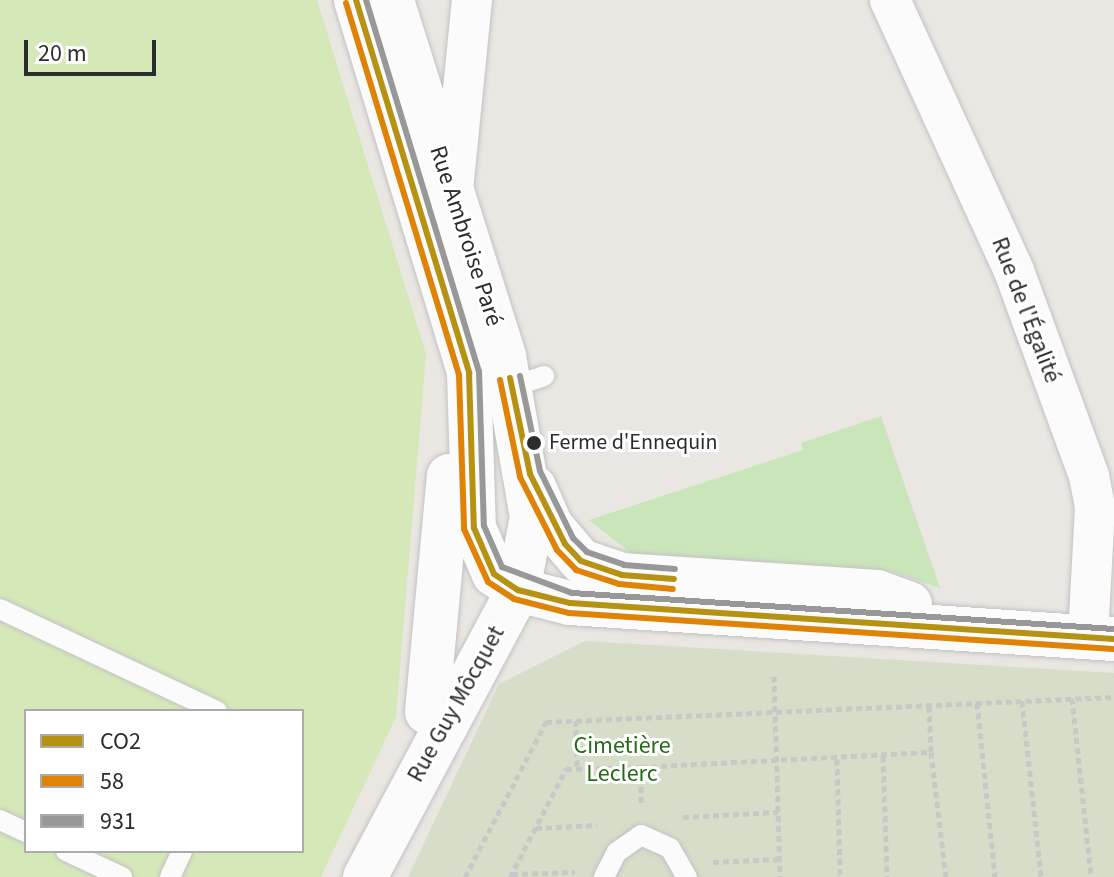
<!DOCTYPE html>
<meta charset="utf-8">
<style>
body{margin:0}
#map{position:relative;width:1114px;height:877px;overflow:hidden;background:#eae6e2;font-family:"Source Sans 3",sans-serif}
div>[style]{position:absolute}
.green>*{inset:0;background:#cbe5ba}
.cemetery>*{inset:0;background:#d6dec9}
.pitch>*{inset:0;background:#d5e9b8}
.path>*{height:5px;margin-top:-2.5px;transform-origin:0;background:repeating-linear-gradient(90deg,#c8c8c7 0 6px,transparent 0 10px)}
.roads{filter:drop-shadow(0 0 2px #c3c2c3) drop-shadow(0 0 2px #c3c2c3)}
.lane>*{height:20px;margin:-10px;padding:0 10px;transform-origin:10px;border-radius:10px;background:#fcfbfb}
.street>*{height:40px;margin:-20px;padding:0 20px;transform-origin:20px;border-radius:20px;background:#fcfbfb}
.secondary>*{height:44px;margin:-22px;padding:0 22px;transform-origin:22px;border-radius:22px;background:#fcfbfb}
.bus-1>*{height:6px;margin:-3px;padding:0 3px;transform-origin:3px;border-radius:3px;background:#b59212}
.bus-2>*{height:6px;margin:-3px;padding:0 3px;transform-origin:3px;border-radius:3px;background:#df8307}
.bus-3>*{height:6px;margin:-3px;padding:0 3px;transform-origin:3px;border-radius:3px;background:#989898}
.dots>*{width:22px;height:22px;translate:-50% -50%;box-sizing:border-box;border:4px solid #fff;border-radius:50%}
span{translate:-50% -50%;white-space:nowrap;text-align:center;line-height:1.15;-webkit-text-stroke:6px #fff;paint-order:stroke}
.bus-label{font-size:22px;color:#2c2c2c}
.left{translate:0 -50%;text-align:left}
.street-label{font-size:24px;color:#2c2c2c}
.park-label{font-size:24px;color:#276b1a}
.legend{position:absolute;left:24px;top:709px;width:280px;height:144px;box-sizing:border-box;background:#fff;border:2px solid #ababab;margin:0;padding:10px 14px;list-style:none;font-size:24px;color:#2c2c2c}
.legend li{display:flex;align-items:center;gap:16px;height:40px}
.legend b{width:40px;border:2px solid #ababab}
.scale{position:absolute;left:24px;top:40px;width:132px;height:36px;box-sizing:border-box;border:4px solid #2c2c2c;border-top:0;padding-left:10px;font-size:24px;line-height:28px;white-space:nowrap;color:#2c2c2c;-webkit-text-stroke:6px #fff;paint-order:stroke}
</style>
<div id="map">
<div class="green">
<div style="clip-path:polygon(881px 416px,940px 588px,890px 571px,632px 554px,589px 520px,803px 450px,801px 443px)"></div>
</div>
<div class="cemetery">
<div style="clip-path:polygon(585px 641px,1114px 673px,1114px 877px,408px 877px,499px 684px)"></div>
</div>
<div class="pitch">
<div style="clip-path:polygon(evenodd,0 0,317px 0,426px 354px,396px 717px,321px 877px,0 877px,0 0,26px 711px,302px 711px,302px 851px,26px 851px,26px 711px)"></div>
</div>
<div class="path">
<div style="left:774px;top:676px;width:201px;rotate:88.3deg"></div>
<div style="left:1072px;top:698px;width:180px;rotate:83.9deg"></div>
<div style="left:1022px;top:701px;width:177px;rotate:83.8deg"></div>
<div style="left:977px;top:703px;width:175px;rotate:84.1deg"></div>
<div style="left:929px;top:706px;width:46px;rotate:87.5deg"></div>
<div style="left:576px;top:720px;width:49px;rotate:88.8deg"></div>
<div style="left:883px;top:756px;width:121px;rotate:88.1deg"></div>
<div style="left:837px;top:759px;width:118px;rotate:88.5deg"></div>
<div style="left:641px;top:767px;width:290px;rotate:-3deg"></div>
<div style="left:931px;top:752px;width:126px;rotate:83.2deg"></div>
<div style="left:683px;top:817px;width:95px;rotate:-3deg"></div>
<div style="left:536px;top:828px;width:61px;rotate:-2.8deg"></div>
<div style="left:713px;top:862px;width:67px;rotate:-2.6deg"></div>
<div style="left:512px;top:874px;width:63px;rotate:-1.8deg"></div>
<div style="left:465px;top:877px;width:175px;rotate:-62.4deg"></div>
<div style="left:546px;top:722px;width:569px;rotate:-2.52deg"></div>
<div style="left:510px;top:877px;width:122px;rotate:-62.6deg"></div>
<div style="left:566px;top:769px;width:75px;rotate:-1.5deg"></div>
<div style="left:641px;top:767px;width:38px;rotate:90deg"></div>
</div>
<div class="roads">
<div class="lane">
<div style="left:512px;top:387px;width:34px;rotate:-19deg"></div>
<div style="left:0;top:609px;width:240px;rotate:25.2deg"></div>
<div style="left:0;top:820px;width:29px;rotate:25deg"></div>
<div style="left:66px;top:851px;width:62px;rotate:24.9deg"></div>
<div style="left:170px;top:877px;width:29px;rotate:-65deg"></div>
<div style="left:604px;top:877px;width:28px;rotate:-63deg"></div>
<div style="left:617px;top:852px;width:29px;rotate:-35deg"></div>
<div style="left:641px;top:835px;width:32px;rotate:24deg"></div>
<div style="left:670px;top:848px;width:34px;rotate:60deg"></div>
</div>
<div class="street">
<div style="left:890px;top:0;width:298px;rotate:65.4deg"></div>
<div style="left:1014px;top:271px;width:218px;rotate:69.9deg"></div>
<div style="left:1089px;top:476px;width:32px;rotate:79deg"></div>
<div style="left:1095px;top:507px;width:130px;rotate:93.1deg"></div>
<div style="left:453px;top:190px;width:191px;rotate:-84.3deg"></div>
</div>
<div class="secondary">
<div style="left:356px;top:0;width:390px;rotate:73.1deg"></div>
<div style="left:469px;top:373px;width:155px;rotate:88.2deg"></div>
<div style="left:474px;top:528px;width:50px;rotate:66.5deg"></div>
<div style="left:494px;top:574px;width:29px;rotate:34deg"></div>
<div style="left:518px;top:590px;width:54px;rotate:14deg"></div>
<div style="left:570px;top:603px;width:545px;rotate:3.79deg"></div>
<div style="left:534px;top:487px;width:43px;rotate:66.4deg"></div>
<div style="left:551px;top:526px;width:46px;rotate:49.4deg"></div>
<div style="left:581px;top:561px;width:43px;rotate:18.9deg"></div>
<div style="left:622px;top:575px;width:256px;rotate:3.8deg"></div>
<div style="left:877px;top:592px;width:35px;rotate:20deg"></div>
<div style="left:427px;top:712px;width:237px;rotate:-84.7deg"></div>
<div style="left:365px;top:877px;width:325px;rotate:-61.9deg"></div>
<div style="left:518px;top:590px;width:74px;rotate:-79.1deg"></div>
<div style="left:532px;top:517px;width:163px;rotate:-99.9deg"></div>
<div style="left:504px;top:356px;width:373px;rotate:-107.5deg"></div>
</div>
</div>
<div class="bus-1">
<div style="left:356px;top:0;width:390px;rotate:73.1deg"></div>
<div style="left:469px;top:373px;width:155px;rotate:88.2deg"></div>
<div style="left:474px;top:528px;width:50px;rotate:66.5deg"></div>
<div style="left:494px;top:574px;width:29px;rotate:34deg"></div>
<div style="left:518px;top:590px;width:54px;rotate:14deg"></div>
<div style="left:570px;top:603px;width:545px;rotate:3.79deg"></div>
<div style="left:510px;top:378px;width:98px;rotate:78.2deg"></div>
<div style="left:530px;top:474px;width:78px;rotate:63.4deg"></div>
<div style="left:565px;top:544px;width:23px;rotate:47deg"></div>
<div style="left:581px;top:561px;width:43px;rotate:18.9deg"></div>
<div style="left:622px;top:575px;width:52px;rotate:4.4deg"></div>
</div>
<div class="bus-2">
<div style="left:346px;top:3px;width:389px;rotate:73.1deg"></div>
<div style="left:459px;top:375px;width:154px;rotate:88.1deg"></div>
<div style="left:464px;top:529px;width:58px;rotate:65.6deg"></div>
<div style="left:488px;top:582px;width:31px;rotate:33deg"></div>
<div style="left:514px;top:599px;width:57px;rotate:14.3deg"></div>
<div style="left:569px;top:613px;width:545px;rotate:3.79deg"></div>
<div style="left:500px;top:380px;width:99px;rotate:78.3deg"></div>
<div style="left:520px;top:477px;width:82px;rotate:63.1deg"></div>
<div style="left:557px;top:550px;width:28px;rotate:46deg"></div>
<div style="left:576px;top:570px;width:45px;rotate:18deg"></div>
<div style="left:619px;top:584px;width:54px;rotate:5.3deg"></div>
</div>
<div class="bus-3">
<div style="left:366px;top:0;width:388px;rotate:73.1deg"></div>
<div style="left:479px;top:371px;width:155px;rotate:88.2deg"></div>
<div style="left:484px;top:526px;width:45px;rotate:66.3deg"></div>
<div style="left:502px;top:567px;width:75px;rotate:20.4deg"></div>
<div style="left:572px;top:593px;width:543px;rotate:3.8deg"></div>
<div style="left:520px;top:376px;width:97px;rotate:78.1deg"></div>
<div style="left:540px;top:471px;width:75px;rotate:63.8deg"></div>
<div style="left:573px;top:538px;width:20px;rotate:45deg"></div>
<div style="left:587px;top:552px;width:39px;rotate:19deg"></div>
<div style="left:624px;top:565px;width:51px;rotate:4.5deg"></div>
</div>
<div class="dots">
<div style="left:534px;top:443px;background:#2c2c2c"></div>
</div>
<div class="bus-label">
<span class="left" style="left:549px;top:443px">Ferme d'Ennequin</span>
</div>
<div class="street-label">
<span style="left:466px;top:236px;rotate:72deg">Rue Ambroise Paré</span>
<span style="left:1026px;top:310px;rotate:69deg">Rue de l'Égalité</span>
<span style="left:456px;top:704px;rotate:-61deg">Rue Guy Môcquet</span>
</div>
<div class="park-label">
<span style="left:622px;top:760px">Cimetière<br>Leclerc</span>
</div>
<ul class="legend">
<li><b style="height:10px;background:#b59212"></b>CO2</li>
<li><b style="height:10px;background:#df8307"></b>58</li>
<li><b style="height:10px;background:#989898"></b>931</li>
</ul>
<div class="scale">20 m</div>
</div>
